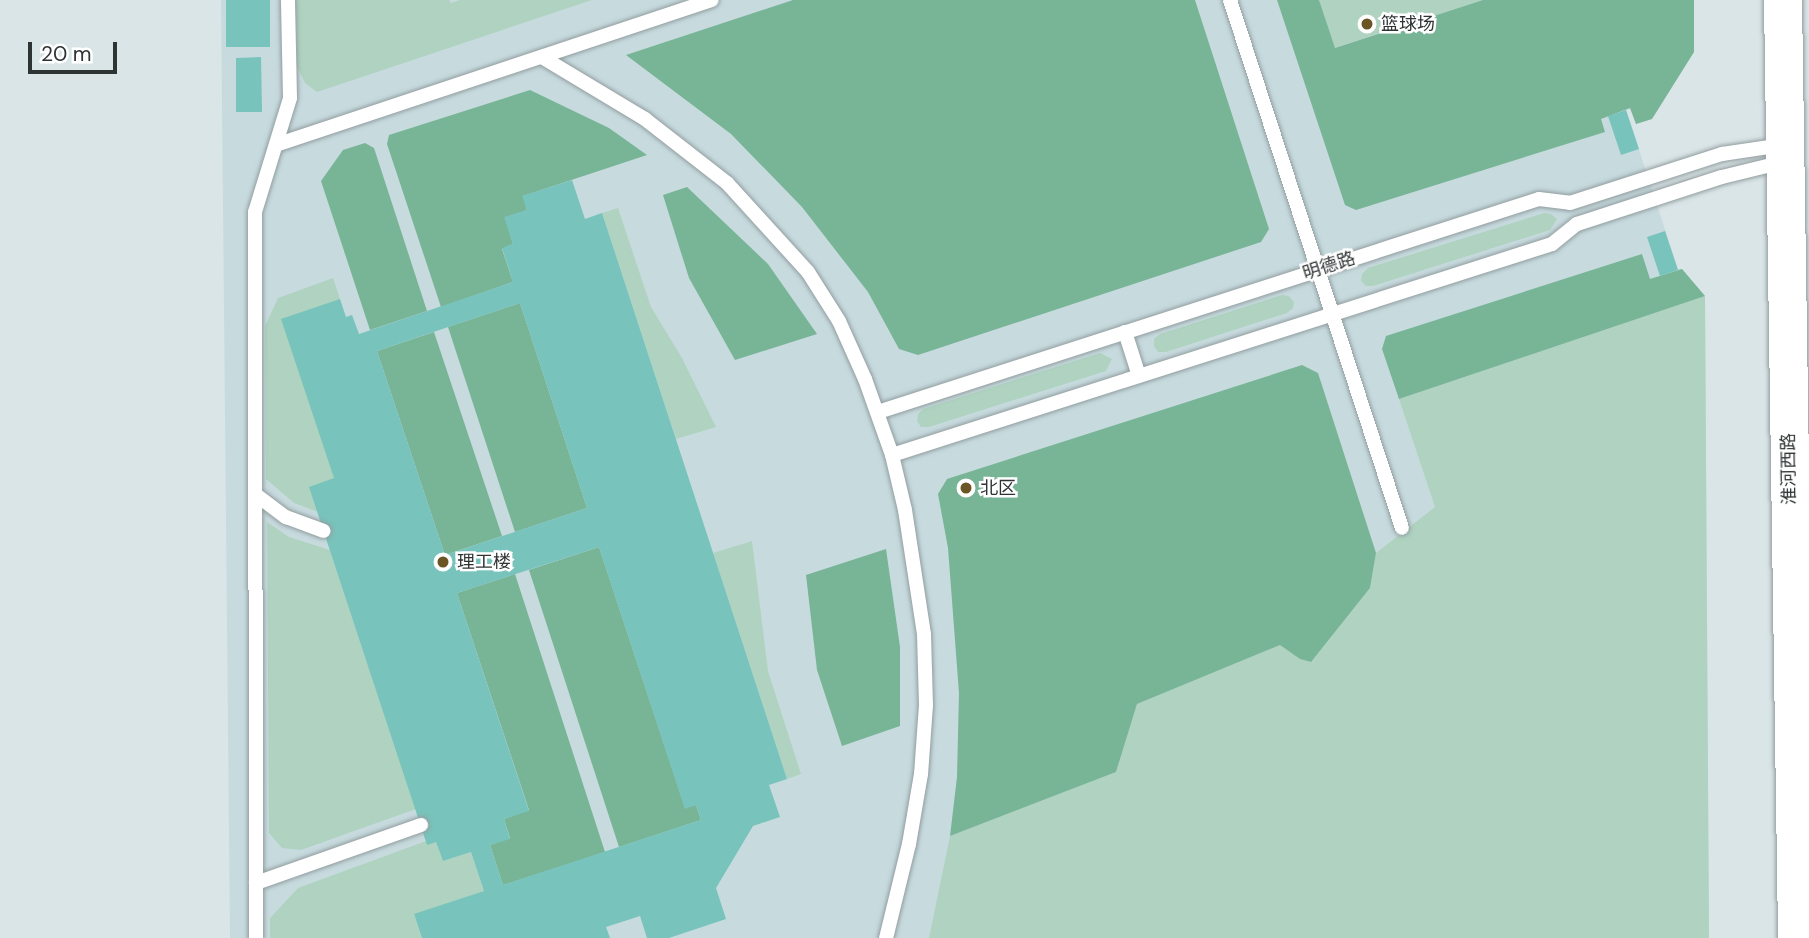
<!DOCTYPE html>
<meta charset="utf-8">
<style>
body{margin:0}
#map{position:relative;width:1809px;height:938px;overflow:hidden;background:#dae5e7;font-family:"DM Sans","Noto Sans SC",sans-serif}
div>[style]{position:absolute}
.built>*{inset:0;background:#c7dbdf}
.green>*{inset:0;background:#afd3c0}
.forest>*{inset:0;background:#78b496}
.building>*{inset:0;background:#78c3bb}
.roads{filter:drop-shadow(0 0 2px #929d9f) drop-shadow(0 0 2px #929d9f)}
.lane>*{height:14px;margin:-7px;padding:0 7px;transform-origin:7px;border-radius:7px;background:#fff}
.secondary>*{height:38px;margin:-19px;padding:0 19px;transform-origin:19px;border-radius:19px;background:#fff}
.dots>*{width:19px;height:19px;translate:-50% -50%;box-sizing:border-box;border:4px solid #fff;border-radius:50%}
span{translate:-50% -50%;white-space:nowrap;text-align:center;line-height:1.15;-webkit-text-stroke:5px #fff;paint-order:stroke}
.poi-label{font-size:18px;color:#2e3334}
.left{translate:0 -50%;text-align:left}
.street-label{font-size:18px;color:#2e3334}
.scale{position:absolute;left:28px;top:42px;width:89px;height:32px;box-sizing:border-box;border:4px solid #2e3334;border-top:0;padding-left:9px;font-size:21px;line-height:24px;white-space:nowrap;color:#2e3334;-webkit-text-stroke:5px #fff;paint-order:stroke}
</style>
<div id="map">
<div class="built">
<div style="clip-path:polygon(221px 0,1694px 0,1694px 52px,1652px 119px,1636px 124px,1631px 109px,1626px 110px,1678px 269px,1682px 269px,1705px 296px,1709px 938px,230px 938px)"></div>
</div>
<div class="green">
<div style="clip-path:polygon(296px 0,449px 0,451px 3px,460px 0,592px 0,317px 92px,305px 83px,297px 66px)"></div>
<div style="clip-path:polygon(1319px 0,1483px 0,1334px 48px)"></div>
<div style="clip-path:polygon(618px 208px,651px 307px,682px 358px,716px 427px,676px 439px,602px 213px)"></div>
<div style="clip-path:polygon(1544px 213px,1551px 214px,1557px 219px,1550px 230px,1373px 286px,1366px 286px,1361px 281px,1362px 274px,1368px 268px)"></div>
<div style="clip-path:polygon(333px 278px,340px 299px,334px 478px,318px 512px,294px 503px,266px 479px,265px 326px,278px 298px)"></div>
<div style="clip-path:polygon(1282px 295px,1289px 296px,1294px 302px,1293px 308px,1287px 313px,1166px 352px,1158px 352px,1154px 346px,1154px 339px,1160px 334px)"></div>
<div style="clip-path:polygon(1705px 296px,1709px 938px,929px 938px,950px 836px,1116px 772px,1137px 704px,1280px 645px,1300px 659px,1311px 662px,1370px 588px,1376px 553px,1435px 507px,1399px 399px)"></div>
<div style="clip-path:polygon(1100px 353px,1112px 359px,1106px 371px,929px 427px,921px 427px,917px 421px,918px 414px,923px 409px)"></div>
<div style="clip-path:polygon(267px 522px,289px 537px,330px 550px,416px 809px,301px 850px,282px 848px,269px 833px)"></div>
<div style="clip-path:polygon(752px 541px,768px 671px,801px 774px,787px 779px,713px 553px)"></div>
<div style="clip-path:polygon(426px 841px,436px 842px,443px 861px,471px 852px,484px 891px,414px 915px,422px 938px,270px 938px,270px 918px,298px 888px)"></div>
</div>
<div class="forest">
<div style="clip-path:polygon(793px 0,1195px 0,1269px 229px,1261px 242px,918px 355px,899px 349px,868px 292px,802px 207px,731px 134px,626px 55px)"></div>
<div style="clip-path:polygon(1277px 0,1319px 0,1335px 48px,1483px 0,1694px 0,1694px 52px,1652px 119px,1636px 124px,1630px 108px,1601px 119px,1605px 132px,1356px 210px,1345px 205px)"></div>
<div style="clip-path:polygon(530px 90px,609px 128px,647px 155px,523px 196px,527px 210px,505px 218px,513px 244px,502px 249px,513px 282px,441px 307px,387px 144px,389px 135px)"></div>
<div style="clip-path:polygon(365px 143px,374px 148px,427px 311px,370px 330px,321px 181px,343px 150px)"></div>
<div style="clip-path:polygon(687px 187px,768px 264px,817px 334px,735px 360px,689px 278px,663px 195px)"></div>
<div style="clip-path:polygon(1642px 254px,1650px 279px,1682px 269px,1705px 296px,1399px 399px,1382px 349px,1386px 336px)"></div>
<div style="clip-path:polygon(520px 303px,587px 508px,515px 532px,448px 327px)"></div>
<div style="clip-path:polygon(434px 332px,502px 536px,445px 555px,377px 351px)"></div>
<div style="clip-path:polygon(1302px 365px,1318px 373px,1376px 553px,1370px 588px,1311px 662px,1300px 659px,1280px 645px,1137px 704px,1116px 772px,950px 836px,957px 777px,959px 693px,948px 548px,938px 494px,947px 479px)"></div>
<div style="clip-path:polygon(599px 547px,685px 808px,696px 805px,701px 820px,619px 847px,529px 570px)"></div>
<div style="clip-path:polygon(886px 549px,900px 647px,900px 726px,842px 746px,817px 670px,806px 575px)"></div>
<div style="clip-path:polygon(515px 574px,605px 852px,503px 885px,490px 845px,510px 838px,504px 819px,529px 810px,457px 593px)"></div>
</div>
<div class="building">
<div style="clip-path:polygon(226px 0,270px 0,270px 47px,226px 47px)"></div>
<div style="clip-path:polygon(261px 57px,262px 112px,236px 112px,236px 58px)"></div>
<div style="clip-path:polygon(1626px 110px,1639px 149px,1621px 155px,1608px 116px)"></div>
<div style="clip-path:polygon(evenodd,572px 180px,585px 219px,602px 213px,787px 779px,769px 785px,780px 817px,753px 826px,716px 888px,726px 919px,669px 938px,647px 938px,640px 916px,606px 927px,610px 938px,422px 938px,414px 914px,484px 891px,471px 852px,443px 861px,436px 842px,427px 845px,309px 487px,334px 478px,281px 319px,340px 299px,346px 317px,352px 315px,359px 334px,513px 282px,502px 248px,513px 244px,504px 217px,527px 210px,522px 196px,572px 180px,520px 303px,587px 508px,445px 555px,377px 351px,520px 303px,572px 180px,599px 547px,685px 809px,696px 805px,701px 820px,503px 885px,490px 845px,510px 839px,504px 819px,529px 811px,457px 593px,599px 547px)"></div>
<div style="clip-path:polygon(1665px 231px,1678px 270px,1660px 276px,1647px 237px)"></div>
</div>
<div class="roads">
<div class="lane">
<div style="left:1230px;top:0;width:555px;rotate:71.96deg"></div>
<div style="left:542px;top:57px;width:120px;rotate:31deg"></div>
<div style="left:645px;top:119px;width:104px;rotate:38deg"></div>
<div style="left:727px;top:183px;width:120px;rotate:47.7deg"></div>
<div style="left:808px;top:272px;width:58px;rotate:57.7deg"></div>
<div style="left:839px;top:321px;width:64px;rotate:65.9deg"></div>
<div style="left:865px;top:379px;width:81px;rotate:70.4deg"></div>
<div style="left:892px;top:455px;width:57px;rotate:76.7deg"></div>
<div style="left:905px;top:510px;width:125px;rotate:81.3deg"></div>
<div style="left:924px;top:634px;width:71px;rotate:88.4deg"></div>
<div style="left:926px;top:705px;width:69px;rotate:94.1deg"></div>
<div style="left:921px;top:774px;width:71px;rotate:99.7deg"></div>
<div style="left:909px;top:844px;width:97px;rotate:103.7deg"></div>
<div style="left:276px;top:145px;width:459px;rotate:-18.4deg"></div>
<div style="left:1125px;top:332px;width:46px;rotate:72.3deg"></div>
<div style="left:878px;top:412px;width:694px;rotate:-17.86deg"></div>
<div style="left:1539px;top:199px;width:31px;rotate:7deg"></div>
<div style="left:1570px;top:203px;width:160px;rotate:-17.9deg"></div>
<div style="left:1722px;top:154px;width:62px;rotate:-8.4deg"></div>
<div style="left:892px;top:455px;width:693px;rotate:-17.73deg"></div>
<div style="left:1552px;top:244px;width:32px;rotate:-39deg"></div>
<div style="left:1577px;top:224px;width:152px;rotate:-18deg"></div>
<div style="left:1722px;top:177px;width:63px;rotate:-13.8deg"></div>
<div style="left:255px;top:494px;width:39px;rotate:37deg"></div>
<div style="left:286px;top:517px;width:40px;rotate:20.2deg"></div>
<div style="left:256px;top:883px;width:175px;rotate:-19.4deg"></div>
<div style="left:256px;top:938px;width:726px;rotate:-90.08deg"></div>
<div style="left:255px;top:212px;width:119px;rotate:-72.9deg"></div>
<div style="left:290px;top:98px;width:98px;rotate:-91.2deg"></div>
</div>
<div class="secondary">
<div style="left:1783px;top:0;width:938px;rotate:89.14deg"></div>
</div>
</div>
<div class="dots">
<div style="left:1367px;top:24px;background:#6b5524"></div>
<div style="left:966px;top:488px;background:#6b5524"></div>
<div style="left:443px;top:562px;background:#6b5524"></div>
</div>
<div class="poi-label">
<span class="left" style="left:1381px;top:24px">篮球场</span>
<span class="left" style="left:980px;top:488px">北区</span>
<span class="left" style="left:457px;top:562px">理工楼</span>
</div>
<div class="street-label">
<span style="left:1329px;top:266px;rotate:-18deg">明德路</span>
<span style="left:1789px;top:469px;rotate:-91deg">淮河西路</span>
</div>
<div class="scale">20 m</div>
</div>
